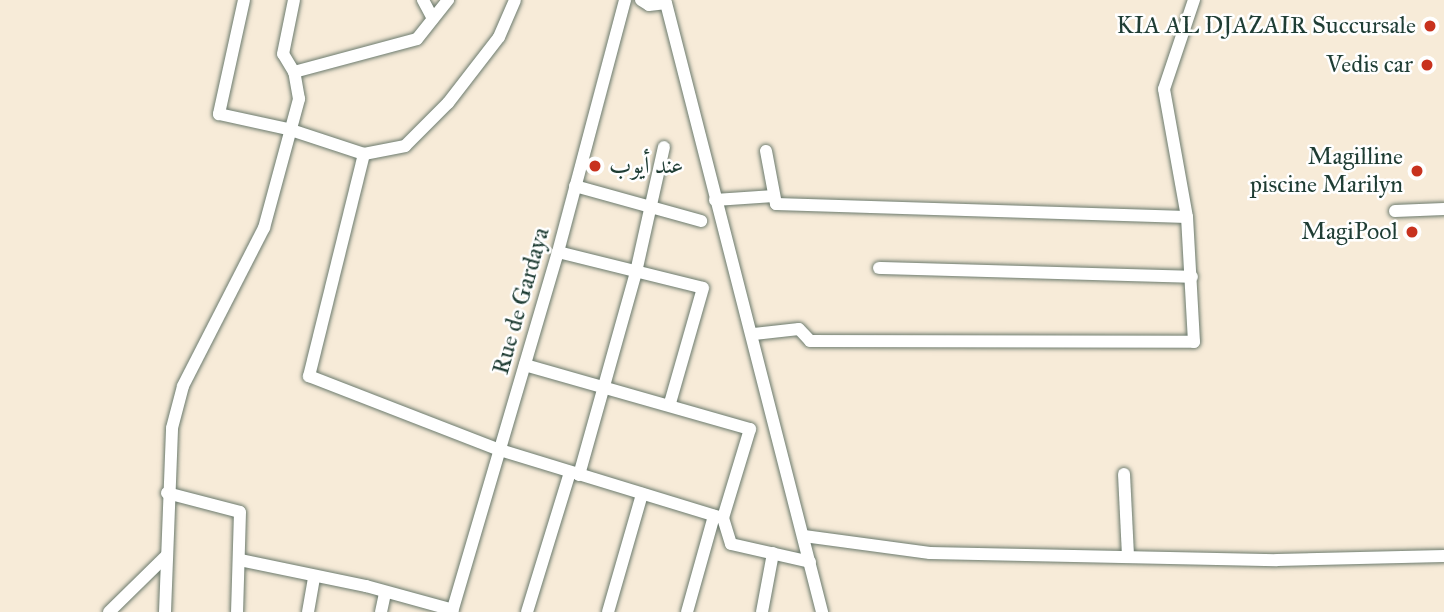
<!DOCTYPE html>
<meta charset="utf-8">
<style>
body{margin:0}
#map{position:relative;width:1444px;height:612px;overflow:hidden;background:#f7ebd8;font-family:"IM FELL Great Primer",Amiri,serif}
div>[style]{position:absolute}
.roads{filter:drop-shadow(0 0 2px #6b7a6d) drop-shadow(0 0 2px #6b7a6d)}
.minor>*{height:12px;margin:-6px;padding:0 6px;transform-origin:6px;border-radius:6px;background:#fff}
.dots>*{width:19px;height:19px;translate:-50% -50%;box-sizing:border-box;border:4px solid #fff;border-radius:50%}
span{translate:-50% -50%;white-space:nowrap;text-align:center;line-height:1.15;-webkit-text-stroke:5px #fff;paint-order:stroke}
.poi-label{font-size:24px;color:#1f3d34}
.right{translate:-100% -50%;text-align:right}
.left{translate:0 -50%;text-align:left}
.street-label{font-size:24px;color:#1f3d34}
</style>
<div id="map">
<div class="roads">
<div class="minor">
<div style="left:244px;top:0;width:117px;rotate:102.4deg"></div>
<div style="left:219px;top:114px;width:71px;rotate:12.3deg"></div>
<div style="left:288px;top:129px;width:80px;rotate:18.2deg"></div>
<div style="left:364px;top:154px;width:42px;rotate:-11deg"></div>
<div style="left:405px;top:146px;width:61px;rotate:-45deg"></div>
<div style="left:448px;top:103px;width:83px;rotate:-52.3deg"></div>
<div style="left:499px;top:37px;width:40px;rotate:-66.6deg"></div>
<div style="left:423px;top:0;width:21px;rotate:62deg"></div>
<div style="left:641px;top:0;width:9px;rotate:32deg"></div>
<div style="left:649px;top:5px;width:17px;rotate:-7deg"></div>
<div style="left:666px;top:3px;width:629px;rotate:75.63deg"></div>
<div style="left:294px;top:72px;width:127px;rotate:-15deg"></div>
<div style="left:417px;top:39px;width:50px;rotate:-51.5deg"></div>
<div style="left:766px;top:151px;width:54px;rotate:79.3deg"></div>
<div style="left:776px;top:204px;width:411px;rotate:1.8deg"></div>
<div style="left:364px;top:154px;width:229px;rotate:103.9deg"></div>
<div style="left:309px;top:376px;width:205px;rotate:21.2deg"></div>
<div style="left:500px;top:450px;width:233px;rotate:17deg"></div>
<div style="left:575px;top:186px;width:131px;rotate:15.5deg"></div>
<div style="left:715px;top:200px;width:59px;rotate:-3.9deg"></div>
<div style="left:1395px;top:211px;width:49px;rotate:-2.3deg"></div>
<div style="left:558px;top:252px;width:149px;rotate:13.9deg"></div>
<div style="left:703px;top:288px;width:120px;rotate:106deg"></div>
<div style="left:879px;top:268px;width:313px;rotate:1.6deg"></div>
<div style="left:754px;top:334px;width:45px;rotate:-6.3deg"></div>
<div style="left:799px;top:329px;width:16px;rotate:47deg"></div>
<div style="left:810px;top:341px;width:384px;rotate:0.1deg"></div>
<div style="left:1194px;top:342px;width:125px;rotate:-93.2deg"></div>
<div style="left:1187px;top:217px;width:130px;rotate:-100.2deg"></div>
<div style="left:1164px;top:89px;width:94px;rotate:-71.4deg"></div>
<div style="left:525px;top:365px;width:234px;rotate:15.9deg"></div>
<div style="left:750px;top:429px;width:93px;rotate:106.9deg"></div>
<div style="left:723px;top:518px;width:27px;rotate:73deg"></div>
<div style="left:731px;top:544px;width:81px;rotate:12.8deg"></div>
<div style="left:1124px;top:474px;width:83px;rotate:87.2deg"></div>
<div style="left:579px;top:475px;width:211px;rotate:-74.3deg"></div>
<div style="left:636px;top:272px;width:128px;rotate:-77.4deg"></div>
<div style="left:167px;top:493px;width:75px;rotate:14.6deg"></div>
<div style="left:240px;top:512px;width:100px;rotate:91.7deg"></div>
<div style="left:804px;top:536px;width:127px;rotate:7.7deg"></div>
<div style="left:930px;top:553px;width:347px;rotate:1.2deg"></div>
<div style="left:1277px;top:560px;width:167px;rotate:-1.4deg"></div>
<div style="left:240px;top:560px;width:129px;rotate:11.7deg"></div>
<div style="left:366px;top:586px;width:90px;rotate:15.4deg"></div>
<div style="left:109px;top:612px;width:80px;rotate:-44.5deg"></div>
<div style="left:165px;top:612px;width:184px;rotate:-87.8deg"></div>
<div style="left:172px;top:428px;width:43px;rotate:-75.3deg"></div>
<div style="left:183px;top:386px;width:178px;rotate:-62.9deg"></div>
<div style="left:264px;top:228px;width:134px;rotate:-74.8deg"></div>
<div style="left:299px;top:99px;width:27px;rotate:-100deg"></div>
<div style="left:294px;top:72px;width:21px;rotate:-121deg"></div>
<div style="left:283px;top:54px;width:55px;rotate:-78.5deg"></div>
<div style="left:308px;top:612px;width:34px;rotate:-80deg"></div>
<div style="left:381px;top:612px;width:19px;rotate:-78deg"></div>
<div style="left:452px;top:612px;width:375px;rotate:-73.6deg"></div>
<div style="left:558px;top:252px;width:261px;rotate:-75.1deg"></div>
<div style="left:527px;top:612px;width:146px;rotate:-72.9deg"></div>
<div style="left:608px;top:612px;width:123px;rotate:-73.9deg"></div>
<div style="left:687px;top:612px;width:100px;rotate:-74.3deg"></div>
<div style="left:762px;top:612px;width:60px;rotate:-79.4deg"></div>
</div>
</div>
<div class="dots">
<div style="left:1430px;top:26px;background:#c8321e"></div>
<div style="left:1427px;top:65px;background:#c8321e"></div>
<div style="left:595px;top:166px;background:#c8321e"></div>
<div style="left:1417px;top:171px;background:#c8321e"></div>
<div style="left:1412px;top:232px;background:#c8321e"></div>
</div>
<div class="poi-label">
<span class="right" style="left:1416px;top:26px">KIA AL DJAZAIR Succursale</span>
<span class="right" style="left:1413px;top:65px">Vedis car</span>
<span class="right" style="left:1403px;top:171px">Magilline<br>piscine Marilyn</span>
<span class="left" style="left:609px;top:166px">عند أيوب</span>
<span class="right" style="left:1398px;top:232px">MagiPool</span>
</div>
<div class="street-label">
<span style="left:521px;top:301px;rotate:-74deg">Rue de Gardaya</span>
</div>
</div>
